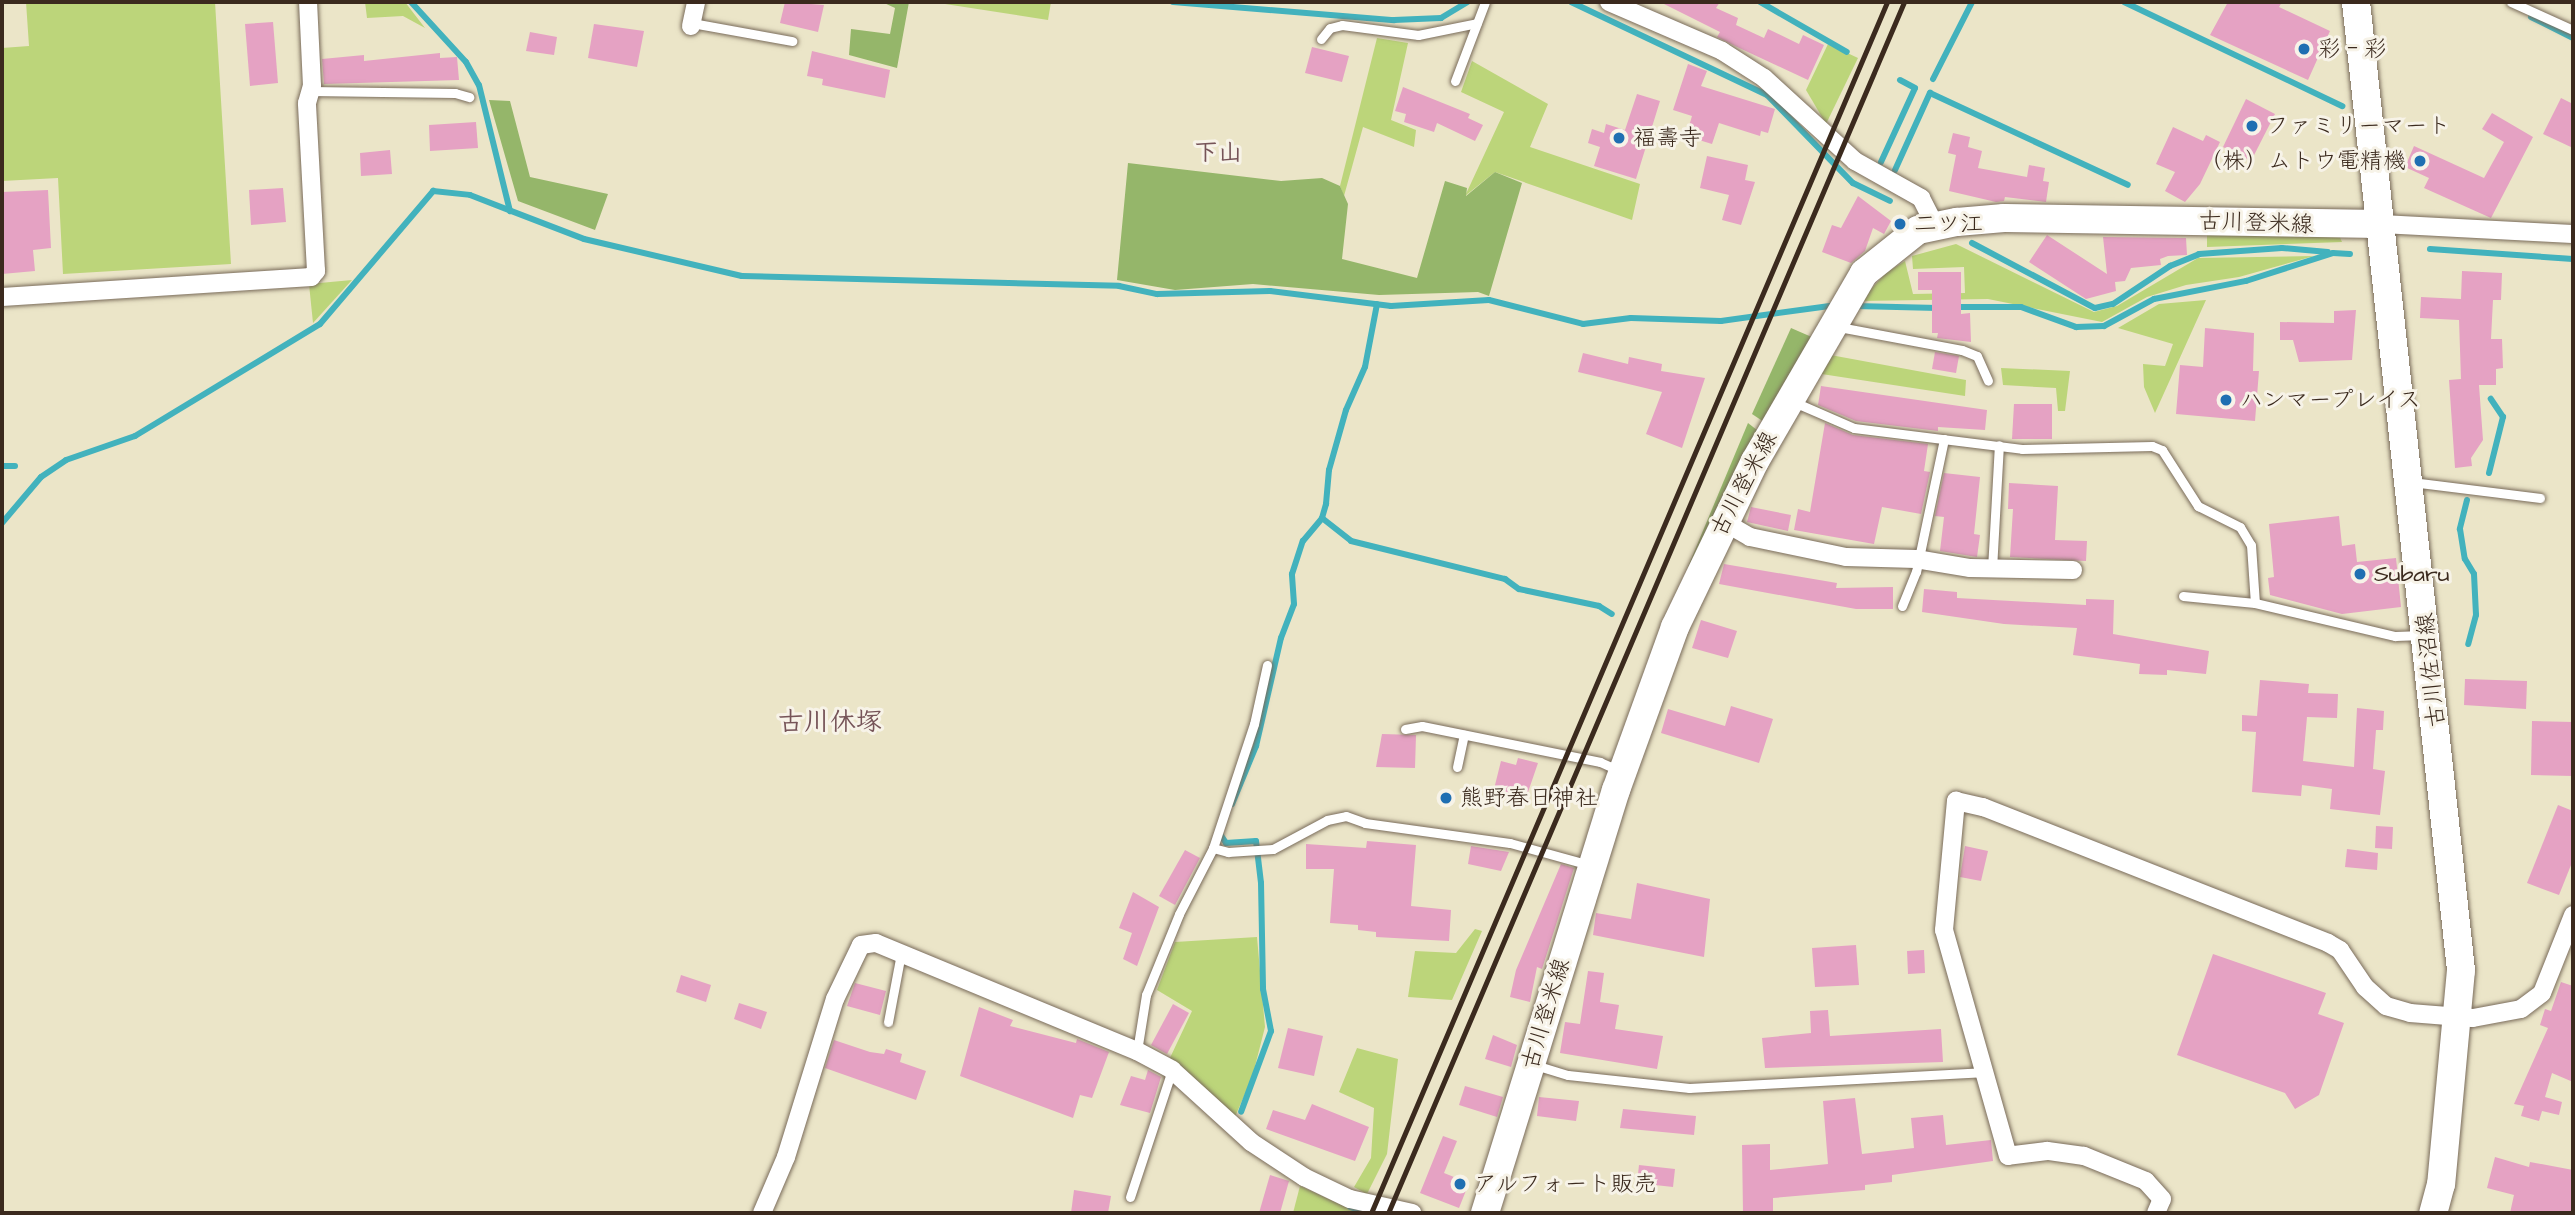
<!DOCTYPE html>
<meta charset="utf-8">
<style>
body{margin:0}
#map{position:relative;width:2575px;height:1215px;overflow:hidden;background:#ebe5c8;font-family:"Architects Daughter","Klee One",sans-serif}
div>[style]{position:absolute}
.green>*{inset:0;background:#bcd57a}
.forest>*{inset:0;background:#95b66a}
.stream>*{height:6px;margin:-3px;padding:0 3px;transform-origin:3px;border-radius:3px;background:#42b2bd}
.building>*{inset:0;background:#e5a2c3}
.roads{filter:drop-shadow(0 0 2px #796b5a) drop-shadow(0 0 2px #796b5a)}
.service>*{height:9px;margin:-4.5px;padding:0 4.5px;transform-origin:4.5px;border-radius:4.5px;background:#fff}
.minor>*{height:18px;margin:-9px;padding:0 9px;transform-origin:9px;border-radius:9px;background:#fff}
.primary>*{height:28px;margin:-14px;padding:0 14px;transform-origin:14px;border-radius:14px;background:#fff}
.rail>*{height:5px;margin:-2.5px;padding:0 2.5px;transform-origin:2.5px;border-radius:2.5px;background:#3b2a1e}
.dots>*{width:19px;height:19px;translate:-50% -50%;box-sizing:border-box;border:4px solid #f7f3e8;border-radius:50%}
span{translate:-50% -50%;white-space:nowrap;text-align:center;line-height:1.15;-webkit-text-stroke:6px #f7f3e8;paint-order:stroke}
.poi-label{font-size:23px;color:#3b2a1e}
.left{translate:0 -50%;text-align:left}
.right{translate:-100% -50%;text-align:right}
.street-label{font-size:23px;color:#3b2a1e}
.neighbourhood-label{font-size:24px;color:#765458;font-weight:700}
.quarter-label{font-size:26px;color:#765458;font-weight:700}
.frame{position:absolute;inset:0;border:4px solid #3b2a1e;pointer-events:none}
</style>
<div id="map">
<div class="green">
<div style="clip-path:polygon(26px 2px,215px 2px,231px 264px,63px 274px,58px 178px,2px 181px,2px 48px,29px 46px)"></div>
<div style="clip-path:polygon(365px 2px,405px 2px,425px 28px,403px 16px,367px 18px)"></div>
<div style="clip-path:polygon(932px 2px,1051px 2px,1048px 20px)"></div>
<div style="clip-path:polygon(1377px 38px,1408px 43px,1391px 120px,1416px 130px,1414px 147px,1363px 127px,1344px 196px,1340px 186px)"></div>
<div style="clip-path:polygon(1828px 44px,1858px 58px,1826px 124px,1806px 90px)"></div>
<div style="clip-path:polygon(1472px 61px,1548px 104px,1530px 147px,1640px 184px,1632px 220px,1495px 172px,1465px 196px,1504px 112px,1461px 92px)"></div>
<div style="clip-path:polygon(2207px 233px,2339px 235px,2342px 242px,2207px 247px)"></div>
<div style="clip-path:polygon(1956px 244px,2094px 312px,2117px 306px,2198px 258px,2314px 256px,2239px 277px,2186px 285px,2147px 297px,2102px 322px,1988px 299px,1860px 301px,1886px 273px,1905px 261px,1913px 294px,1965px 293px,1964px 267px,1913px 269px,1912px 256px)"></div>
<div style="clip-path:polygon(352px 280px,313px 323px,309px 284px)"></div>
<div style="clip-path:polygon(2206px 300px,2155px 413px,2144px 387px,2143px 364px,2165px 366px,2173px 344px,2118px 328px,2159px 304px)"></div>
<div style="clip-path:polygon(1825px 354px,1966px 380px,1965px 396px,1815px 373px)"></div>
<div style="clip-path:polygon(2001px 368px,2070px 371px,2065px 411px,2058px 411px,2056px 388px,2003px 385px)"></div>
<div style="clip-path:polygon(1475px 929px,1482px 931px,1452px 1000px,1408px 997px,1415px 951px,1456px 953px)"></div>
<div style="clip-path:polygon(1257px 937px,1265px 1027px,1252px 1078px,1234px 1119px,1169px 1060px,1192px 1011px,1157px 990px,1175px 942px)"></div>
<div style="clip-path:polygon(1357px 1048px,1398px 1059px,1387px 1154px,1367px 1194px,1354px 1187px,1371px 1158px,1374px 1108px,1339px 1092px)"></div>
<div style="clip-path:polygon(1300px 1186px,1353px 1210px,1352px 1213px,1293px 1213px)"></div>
</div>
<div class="forest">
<div style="clip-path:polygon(882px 2px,909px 2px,897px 68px,849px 55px,851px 29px,890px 34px,895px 8px)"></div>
<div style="clip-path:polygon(489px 100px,510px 101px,530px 177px,608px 194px,595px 230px,518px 201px)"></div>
<div style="clip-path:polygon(1128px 163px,1281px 181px,1322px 178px,1340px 186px,1348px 204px,1342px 259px,1417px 278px,1445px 181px,1467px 188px,1466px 196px,1495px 172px,1522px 183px,1489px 296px,1478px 292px,1379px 295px,1253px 284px,1175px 290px,1117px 280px)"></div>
<div style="clip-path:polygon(1791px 328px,1814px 338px,1767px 424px,1752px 414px)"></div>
<div style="clip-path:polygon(1748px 423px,1762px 434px,1687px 569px)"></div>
</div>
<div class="stream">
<div style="left:411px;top:2px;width:81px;rotate:47.5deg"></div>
<div style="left:466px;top:62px;width:26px;rotate:61deg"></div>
<div style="left:479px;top:85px;width:130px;rotate:76.2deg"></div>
<div style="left:1173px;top:2px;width:222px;rotate:4.7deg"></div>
<div style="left:1394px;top:20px;width:47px;rotate:-2.4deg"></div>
<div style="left:1441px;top:18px;width:31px;rotate:-31deg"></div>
<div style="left:1571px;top:2px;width:217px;rotate:25.4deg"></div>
<div style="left:1767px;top:95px;width:123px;rotate:45.7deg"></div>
<div style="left:1853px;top:183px;width:41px;rotate:25.9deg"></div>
<div style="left:1760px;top:2px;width:100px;rotate:29.9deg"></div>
<div style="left:2124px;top:2px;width:242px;rotate:25.5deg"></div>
<div style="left:2531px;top:17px;width:47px;rotate:26.6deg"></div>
<div style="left:1933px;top:79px;width:86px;rotate:-63.1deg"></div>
<div style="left:1881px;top:162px;width:81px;rotate:-65.3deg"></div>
<div style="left:1915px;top:88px;width:17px;rotate:-152deg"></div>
<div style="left:1895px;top:170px;width:85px;rotate:-65.6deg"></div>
<div style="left:1930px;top:93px;width:218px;rotate:24.9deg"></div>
<div style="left:1972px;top:243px;width:139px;rotate:27.9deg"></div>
<div style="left:2095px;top:308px;width:18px;rotate:-13deg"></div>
<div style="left:2113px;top:304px;width:69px;rotate:-33.7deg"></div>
<div style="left:2170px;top:266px;width:31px;rotate:-22deg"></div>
<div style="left:2199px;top:254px;width:83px;rotate:-4.1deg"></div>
<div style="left:2282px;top:248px;width:46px;rotate:5deg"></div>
<div style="left:2430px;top:249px;width:143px;rotate:4deg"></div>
<div style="left:1855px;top:306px;width:83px;rotate:1.4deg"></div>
<div style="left:1956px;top:307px;width:65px"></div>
<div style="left:2021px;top:307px;width:59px;rotate:20deg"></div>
<div style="left:2076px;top:327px;width:28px;rotate:-2deg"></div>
<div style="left:2104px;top:326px;width:57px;rotate:-28.4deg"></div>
<div style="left:2154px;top:299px;width:94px;rotate:-11.1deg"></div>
<div style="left:2246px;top:281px;width:91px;rotate:-17.8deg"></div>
<div style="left:2333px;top:253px;width:17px;rotate:3deg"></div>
<div style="left:2px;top:466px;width:13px"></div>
<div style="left:2489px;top:473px;width:58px;rotate:-76deg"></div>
<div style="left:2503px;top:417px;width:22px;rotate:-124deg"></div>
<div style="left:2467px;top:500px;width:30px;rotate:104deg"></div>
<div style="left:2460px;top:529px;width:30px;rotate:81deg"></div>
<div style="left:2465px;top:559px;width:17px;rotate:59deg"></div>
<div style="left:2474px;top:574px;width:41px;rotate:87.2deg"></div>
<div style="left:2476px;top:615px;width:30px;rotate:105deg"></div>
<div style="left:1322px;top:518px;width:37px;rotate:38deg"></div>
<div style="left:1351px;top:541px;width:159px;rotate:13.9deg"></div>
<div style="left:1505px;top:579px;width:17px;rotate:36deg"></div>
<div style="left:1519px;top:589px;width:82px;rotate:12deg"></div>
<div style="left:1599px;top:606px;width:15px;rotate:32deg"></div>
<div style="left:2px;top:523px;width:60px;rotate:-49.7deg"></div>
<div style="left:41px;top:477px;width:30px;rotate:-34deg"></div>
<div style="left:66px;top:460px;width:73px;rotate:-19.2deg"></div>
<div style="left:135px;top:436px;width:216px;rotate:-31.2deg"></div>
<div style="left:320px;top:324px;width:175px;rotate:-49.6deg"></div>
<div style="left:433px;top:191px;width:37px;rotate:6deg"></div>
<div style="left:470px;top:195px;width:122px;rotate:21.1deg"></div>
<div style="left:584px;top:239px;width:162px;rotate:13.2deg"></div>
<div style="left:742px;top:276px;width:377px;rotate:1.5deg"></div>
<div style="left:1119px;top:286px;width:39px;rotate:12deg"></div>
<div style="left:1157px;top:294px;width:113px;rotate:-1.5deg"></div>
<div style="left:1270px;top:291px;width:122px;rotate:7.1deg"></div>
<div style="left:1391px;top:306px;width:98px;rotate:-3.5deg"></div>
<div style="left:1489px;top:300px;width:97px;rotate:14.3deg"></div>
<div style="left:1583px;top:324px;width:48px;rotate:-7.1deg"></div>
<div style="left:1631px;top:318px;width:90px;rotate:1.9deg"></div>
<div style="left:1721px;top:321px;width:117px;rotate:-7.9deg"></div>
<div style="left:1232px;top:804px;width:63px;rotate:-67.5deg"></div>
<div style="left:1256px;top:746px;width:111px;rotate:-77deg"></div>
<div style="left:1281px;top:638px;width:36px;rotate:-69deg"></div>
<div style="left:1294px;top:604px;width:30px;rotate:-94deg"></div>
<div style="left:1292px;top:574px;width:35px;rotate:-72deg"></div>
<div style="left:1303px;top:541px;width:30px;rotate:-50deg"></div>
<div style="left:1322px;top:518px;width:15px;rotate:-74deg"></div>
<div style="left:1326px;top:504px;width:34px;rotate:-85deg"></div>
<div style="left:1329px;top:470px;width:62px;rotate:-74.2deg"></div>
<div style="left:1346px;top:410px;width:47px;rotate:-66.2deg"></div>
<div style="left:1365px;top:367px;width:64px;rotate:-79.2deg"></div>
<div style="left:1220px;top:834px;width:11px;rotate:56deg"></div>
<div style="left:1226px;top:843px;width:30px;rotate:-4deg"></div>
<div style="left:1256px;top:841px;width:42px;rotate:83.2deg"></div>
<div style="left:1261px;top:883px;width:106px;rotate:88.9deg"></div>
<div style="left:1263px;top:989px;width:43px;rotate:79.2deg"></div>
<div style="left:1271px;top:1031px;width:86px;rotate:110.3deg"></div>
<div style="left:1350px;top:1207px;width:19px;rotate:18deg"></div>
</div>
<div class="building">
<div style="clip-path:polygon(785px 2px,824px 5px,818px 32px,780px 23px)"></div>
<div style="clip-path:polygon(1660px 2px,1720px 2px,1716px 8px,1738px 18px,1736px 25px,1764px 38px,1768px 29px,1799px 44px,1803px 35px,1824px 45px,1808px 80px,1735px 46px,1717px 37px,1720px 32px)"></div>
<div style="clip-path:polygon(2228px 2px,2282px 2px,2279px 7px,2330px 31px,2308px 80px,2210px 35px)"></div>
<div style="clip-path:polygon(273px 22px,278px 83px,250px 86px,245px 24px)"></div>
<div style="clip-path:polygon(594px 24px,644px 31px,637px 67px,588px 58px)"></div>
<div style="clip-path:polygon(530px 32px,557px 37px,554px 55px,526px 51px)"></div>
<div style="clip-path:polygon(1312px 47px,1349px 56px,1342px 82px,1305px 73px)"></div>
<div style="clip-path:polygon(812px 51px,890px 70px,885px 98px,822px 85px,823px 79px,807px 76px)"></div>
<div style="clip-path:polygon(440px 53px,440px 58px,457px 57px,459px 80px,324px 84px,322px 59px,364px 55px,364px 61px)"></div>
<div style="clip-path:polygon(1688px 64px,1707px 71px,1701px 86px,1775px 109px,1768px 133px,1761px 131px,1760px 136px,1719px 123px,1712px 144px,1686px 136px,1692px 116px,1673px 110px)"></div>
<div style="clip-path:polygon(1403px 87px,1470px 114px,1468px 118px,1483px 125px,1475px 141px,1437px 123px,1434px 132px,1404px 122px,1406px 114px,1395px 111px)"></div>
<div style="clip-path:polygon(1637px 94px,1660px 101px,1636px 179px,1594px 166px,1600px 147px,1588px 143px,1592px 129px,1604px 133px,1606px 124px,1625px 130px)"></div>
<div style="clip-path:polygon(2561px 98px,2573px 104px,2573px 148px,2543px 134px)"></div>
<div style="clip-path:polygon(2246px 99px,2275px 114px,2251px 161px,2223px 147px)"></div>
<div style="clip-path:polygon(2492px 113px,2533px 137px,2491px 218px,2424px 188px,2429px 178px,2405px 167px,2414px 146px,2484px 178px,2504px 142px,2482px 129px)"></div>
<div style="clip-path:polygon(476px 122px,478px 148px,430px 151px,429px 125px)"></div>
<div style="clip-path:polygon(2173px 127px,2203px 141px,2206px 135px,2220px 142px,2200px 184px,2185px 202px,2165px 191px,2175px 172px,2156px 164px)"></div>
<div style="clip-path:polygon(1953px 133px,1970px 137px,1968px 147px,1982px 151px,1978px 168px,2027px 177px,2029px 165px,2045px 168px,2043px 181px,2049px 182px,2046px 202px,2005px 197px,2004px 201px,1996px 202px,1949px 191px,1956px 155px,1948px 153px)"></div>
<div style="clip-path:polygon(390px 150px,392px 174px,361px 176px,360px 153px)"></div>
<div style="clip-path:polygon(1707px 156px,1748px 165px,1745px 180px,1755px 182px,1741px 225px,1722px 220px,1729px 195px,1700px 188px)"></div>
<div style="clip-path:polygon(283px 188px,286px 222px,251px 225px,249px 190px)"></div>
<div style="clip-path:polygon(48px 190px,51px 248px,33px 250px,35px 271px,2px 274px,2px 192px)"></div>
<div style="clip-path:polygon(1858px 196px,1891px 221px,1884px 234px,1873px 228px,1865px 251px,1851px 263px,1822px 252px,1832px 225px,1841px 228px)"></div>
<div style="clip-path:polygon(2047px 235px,2107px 274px,2103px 237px,2186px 238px,2187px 255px,2168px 256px,2160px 259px,2161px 265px,2131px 268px,2125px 281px,2115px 282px,2116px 291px,2086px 299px,2029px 262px)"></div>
<div style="clip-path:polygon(2462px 271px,2502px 273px,2501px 300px,2493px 300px,2491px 339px,2502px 339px,2503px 368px,2496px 369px,2496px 385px,2479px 385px,2483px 440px,2471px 458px,2472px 466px,2455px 468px,2449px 380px,2461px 379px,2459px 320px,2420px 318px,2421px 297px,2461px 299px)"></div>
<div style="clip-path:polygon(1918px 272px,1961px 272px,1961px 314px,1970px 313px,1971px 342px,1937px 338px,1938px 333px,1932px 333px,1932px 290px,1918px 290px)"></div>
<div style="clip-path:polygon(2356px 310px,2352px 360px,2299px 362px,2293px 340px,2280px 340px,2280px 322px,2334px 323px,2334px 311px)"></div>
<div style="clip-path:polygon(2205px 328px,2254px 333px,2253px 371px,2259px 371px,2255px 421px,2176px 414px,2180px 365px,2203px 367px)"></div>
<div style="clip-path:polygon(1935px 352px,1959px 356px,1956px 373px,1932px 369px)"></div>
<div style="clip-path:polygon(1583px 353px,1628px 364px,1629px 357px,1662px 364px,1661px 371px,1705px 378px,1682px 448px,1646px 434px,1662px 392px,1578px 372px)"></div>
<div style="clip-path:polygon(1821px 386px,1987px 410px,1985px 430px,1938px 427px,1938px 431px,1856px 421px,1818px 405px)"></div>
<div style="clip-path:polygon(2014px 404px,2052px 404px,2052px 439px,2012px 439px)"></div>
<div style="clip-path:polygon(1825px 423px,1853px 435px,1928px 444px,1924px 471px,1930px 472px,1921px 514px,1882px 507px,1874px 544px,1794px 530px,1798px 509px,1810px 512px)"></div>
<div style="clip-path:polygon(1944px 473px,1980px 477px,1974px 534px,1980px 535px,1977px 557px,1940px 551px,1944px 517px,1935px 516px)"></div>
<div style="clip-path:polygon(2009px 483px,2058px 486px,2055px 540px,2087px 541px,2086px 561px,2010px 557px,2013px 509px,2008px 509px)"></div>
<div style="clip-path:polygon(1751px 507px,1791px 515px,1788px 531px,1747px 522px)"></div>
<div style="clip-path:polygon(2339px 516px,2342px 546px,2355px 544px,2357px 562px,2396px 558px,2401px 607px,2342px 614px,2270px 595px,2268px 578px,2274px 577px,2269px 524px)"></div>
<div style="clip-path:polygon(1724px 564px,1837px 583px,1836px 588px,1893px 587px,1893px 609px,1856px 609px,1719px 584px)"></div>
<div style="clip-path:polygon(1924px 589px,1957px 592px,1957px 598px,2086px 605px,2086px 599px,2114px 600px,2113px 634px,2209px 651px,2206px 674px,2167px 670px,2167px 675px,2139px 674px,2140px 664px,2073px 655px,2077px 628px,2004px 624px,1922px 612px)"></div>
<div style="clip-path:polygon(1701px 620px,1737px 631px,1728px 658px,1692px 648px)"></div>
<div style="clip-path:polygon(2465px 679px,2527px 681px,2526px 709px,2464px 705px)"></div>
<div style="clip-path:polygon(2260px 680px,2309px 684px,2308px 693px,2338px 694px,2337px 718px,2307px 717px,2303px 761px,2354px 767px,2357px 708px,2384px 711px,2383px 730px,2376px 730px,2373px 769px,2385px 771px,2380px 815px,2330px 809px,2332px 789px,2302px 785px,2301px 796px,2252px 792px,2256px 732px,2242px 731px,2242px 715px,2257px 716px)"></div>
<div style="clip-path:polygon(1731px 706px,1773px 719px,1759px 763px,1661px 733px,1668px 709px,1725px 726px)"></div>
<div style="clip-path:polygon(2532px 721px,2573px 722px,2573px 776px,2531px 775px)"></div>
<div style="clip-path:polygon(1382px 734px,1416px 735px,1415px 768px,1376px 767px)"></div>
<div style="clip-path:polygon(1518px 758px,1538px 763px,1526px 798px,1494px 789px,1501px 761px,1516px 765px)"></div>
<div style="clip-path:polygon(2558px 805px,2573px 811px,2573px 860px,2559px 895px,2527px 883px)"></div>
<div style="clip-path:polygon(2376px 826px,2393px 827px,2392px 849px,2375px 848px)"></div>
<div style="clip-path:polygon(1367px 841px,1416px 845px,1411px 906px,1451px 910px,1449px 941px,1376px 937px,1376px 932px,1358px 930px,1358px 925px,1330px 923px,1334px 869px,1306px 869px,1306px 844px,1366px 848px)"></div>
<div style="clip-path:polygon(1471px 846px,1509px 852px,1501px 871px,1468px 864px)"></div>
<div style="clip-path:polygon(1965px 846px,1988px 851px,1981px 881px,1960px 877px)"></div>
<div style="clip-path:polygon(2347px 849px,2378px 853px,2377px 870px,2345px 867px)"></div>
<div style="clip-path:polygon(1185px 850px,1200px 858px,1175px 905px,1159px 896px)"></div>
<div style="clip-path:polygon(1561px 864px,1574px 868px,1542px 969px,1537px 967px,1530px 1002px,1510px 997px,1516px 970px)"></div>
<div style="clip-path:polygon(1637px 883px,1710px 899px,1704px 957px,1593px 935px,1596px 913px,1631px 919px)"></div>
<div style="clip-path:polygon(1133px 892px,1159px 907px,1137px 966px,1123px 959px,1132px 933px,1119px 928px)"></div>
<div style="clip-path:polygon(1856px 945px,1859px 985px,1815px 987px,1812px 948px)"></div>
<div style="clip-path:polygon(1924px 950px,1925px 973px,1908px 974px,1907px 951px)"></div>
<div style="clip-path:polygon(2213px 954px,2326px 993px,2318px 1014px,2344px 1023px,2319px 1095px,2295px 1109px,2285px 1093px,2177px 1055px)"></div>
<div style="clip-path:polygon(1588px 971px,1604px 973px,1600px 1002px,1619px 1005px,1615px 1029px,1663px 1036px,1657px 1069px,1560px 1053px,1565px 1022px,1580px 1024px)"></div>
<div style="clip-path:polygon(681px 975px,711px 985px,706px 1002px,676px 992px)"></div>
<div style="clip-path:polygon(2561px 982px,2573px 986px,2573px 1082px,2552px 1073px,2545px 1097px,2562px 1102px,2559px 1115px,2542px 1111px,2539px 1121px,2521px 1116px,2524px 1106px,2514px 1104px,2548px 1028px,2540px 1025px,2545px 1009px,2551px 1011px)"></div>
<div style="clip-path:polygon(855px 983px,886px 991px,880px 1015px,847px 1006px)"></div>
<div style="clip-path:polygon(739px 1003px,767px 1012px,761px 1029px,734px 1019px)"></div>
<div style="clip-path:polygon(1173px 1004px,1189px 1013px,1167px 1054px,1151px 1045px)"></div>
<div style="clip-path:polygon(979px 1007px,1013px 1020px,1010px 1026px,1076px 1043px,1077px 1039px,1109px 1052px,1092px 1098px,1080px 1095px,1073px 1118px,960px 1076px)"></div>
<div style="clip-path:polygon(1828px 1010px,1830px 1036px,1941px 1029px,1943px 1062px,1765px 1068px,1762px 1038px,1811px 1033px,1810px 1011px)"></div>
<div style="clip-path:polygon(1288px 1028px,1323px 1036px,1314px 1076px,1278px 1068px)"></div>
<div style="clip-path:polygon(1493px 1035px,1517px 1045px,1511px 1067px,1485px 1059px)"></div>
<div style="clip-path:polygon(834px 1040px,870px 1052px,884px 1054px,886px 1049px,902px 1054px,900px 1062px,926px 1071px,916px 1100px,825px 1068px)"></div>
<div style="clip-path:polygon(1148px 1070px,1161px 1077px,1150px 1113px,1120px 1105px,1131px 1076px,1145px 1080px)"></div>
<div style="clip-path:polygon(1465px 1086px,1503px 1097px,1497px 1117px,1459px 1105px)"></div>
<div style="clip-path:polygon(1539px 1097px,1579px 1101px,1576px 1121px,1537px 1116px)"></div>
<div style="clip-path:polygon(1855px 1098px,1862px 1154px,1914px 1148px,1911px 1118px,1943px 1115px,1946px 1145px,1991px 1140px,1993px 1161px,1892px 1175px,1892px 1182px,1865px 1185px,1865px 1190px,1773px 1198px,1773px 1213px,1743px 1213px,1742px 1145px,1770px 1144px,1770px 1170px,1828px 1164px,1823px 1101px)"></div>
<div style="clip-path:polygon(1312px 1104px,1369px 1127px,1355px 1161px,1266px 1129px,1273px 1110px,1305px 1120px)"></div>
<div style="clip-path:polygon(1623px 1109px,1696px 1116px,1694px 1135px,1620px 1128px)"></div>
<div style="clip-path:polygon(1443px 1136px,1457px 1141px,1444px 1173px,1469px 1183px,1459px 1208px,1420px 1193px)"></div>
<div style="clip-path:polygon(2495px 1157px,2529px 1167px,2530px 1162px,2573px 1170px,2573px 1213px,2510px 1213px,2514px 1195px,2487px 1188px)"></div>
<div style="clip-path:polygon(1639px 1165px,1675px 1169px,1673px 1187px,1637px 1183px)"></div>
<div style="clip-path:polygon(1270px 1175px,1289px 1181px,1280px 1213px,1259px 1213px)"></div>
<div style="clip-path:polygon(1074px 1190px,1111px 1196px,1108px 1213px,1071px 1213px)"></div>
</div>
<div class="roads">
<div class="service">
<div style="left:2511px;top:2px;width:68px;rotate:24.3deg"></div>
<div style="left:692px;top:23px;width:102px;rotate:10.2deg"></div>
<div style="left:1321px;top:39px;width:14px;rotate:-51deg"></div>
<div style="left:1330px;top:28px;width:12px;rotate:-14deg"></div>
<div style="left:1342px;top:25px;width:77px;rotate:7.5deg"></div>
<div style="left:1418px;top:35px;width:60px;rotate:-11.5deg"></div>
<div style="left:1455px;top:81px;width:85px;rotate:-69.2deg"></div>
<div style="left:310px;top:91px;width:145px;rotate:0.8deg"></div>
<div style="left:455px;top:93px;width:15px;rotate:16deg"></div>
<div style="left:1839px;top:327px;width:125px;rotate:10.6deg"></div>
<div style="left:1962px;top:350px;width:16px;rotate:22deg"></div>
<div style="left:1977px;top:356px;width:27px;rotate:66deg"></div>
<div style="left:1794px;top:402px;width:65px;rotate:23.4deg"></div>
<div style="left:1854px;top:428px;width:169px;rotate:7.1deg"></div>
<div style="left:2022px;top:449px;width:130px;rotate:-1.3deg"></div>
<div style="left:2152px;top:446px;width:11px;rotate:22deg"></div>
<div style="left:2162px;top:450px;width:67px;rotate:57.3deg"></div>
<div style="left:2198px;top:506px;width:47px;rotate:26.6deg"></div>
<div style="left:2240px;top:527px;width:21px;rotate:59deg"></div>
<div style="left:2251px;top:545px;width:58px;rotate:86.1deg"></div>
<div style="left:2412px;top:482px;width:129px;rotate:7.1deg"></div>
<div style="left:1992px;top:569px;width:124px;rotate:-86.8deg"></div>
<div style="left:2183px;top:596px;width:72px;rotate:5.6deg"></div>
<div style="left:2255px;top:603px;width:144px;rotate:13.3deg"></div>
<div style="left:2395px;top:636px;width:28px;rotate:-2deg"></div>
<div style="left:1902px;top:606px;width:37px;rotate:-68deg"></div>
<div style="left:1916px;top:572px;width:136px;rotate:-78.1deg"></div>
<div style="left:1267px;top:665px;width:60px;rotate:102.4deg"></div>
<div style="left:1254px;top:724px;width:131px;rotate:108.3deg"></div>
<div style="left:1213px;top:848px;width:16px;rotate:15deg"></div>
<div style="left:1228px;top:852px;width:45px;rotate:-3.8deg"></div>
<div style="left:1273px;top:849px;width:61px;rotate:-28.2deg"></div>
<div style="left:1327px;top:820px;width:19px;rotate:-12deg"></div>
<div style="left:1346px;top:816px;width:20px;rotate:20deg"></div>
<div style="left:1365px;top:823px;width:146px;rotate:7.9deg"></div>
<div style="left:1510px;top:843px;width:83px;rotate:15.4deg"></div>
<div style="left:1405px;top:729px;width:17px;rotate:-10deg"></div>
<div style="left:1422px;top:726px;width:182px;rotate:11.4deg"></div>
<div style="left:1600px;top:762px;width:22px;rotate:24deg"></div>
<div style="left:1457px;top:767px;width:33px;rotate:-78deg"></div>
<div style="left:888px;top:1022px;width:70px;rotate:-79.3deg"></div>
<div style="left:1137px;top:1051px;width:57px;rotate:-80.9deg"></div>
<div style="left:1146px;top:995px;width:87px;rotate:-67.8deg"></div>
<div style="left:1179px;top:914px;width:74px;rotate:-62.7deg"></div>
<div style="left:1535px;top:1065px;width:34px;rotate:17deg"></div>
<div style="left:1568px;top:1075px;width:122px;rotate:6.1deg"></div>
<div style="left:1689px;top:1088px;width:293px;rotate:-3.1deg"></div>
<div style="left:1130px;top:1197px;width:134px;rotate:-71.7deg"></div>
</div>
<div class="minor">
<div style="left:1609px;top:2px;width:123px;rotate:23.4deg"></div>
<div style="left:1722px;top:51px;width:50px;rotate:32.7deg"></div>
<div style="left:1764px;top:78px;width:123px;rotate:42.4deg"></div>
<div style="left:1855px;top:161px;width:76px;rotate:29.3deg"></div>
<div style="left:1921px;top:198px;width:31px;rotate:63deg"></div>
<div style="left:691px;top:26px;width:25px;rotate:-78deg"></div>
<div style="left:2381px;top:224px;width:192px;rotate:3deg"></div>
<div style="left:2px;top:297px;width:310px;rotate:-3.7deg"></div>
<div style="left:311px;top:277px;width:8px;rotate:-50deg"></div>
<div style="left:316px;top:271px;width:168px;rotate:-93.1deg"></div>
<div style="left:307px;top:103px;width:18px;rotate:-74deg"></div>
<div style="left:312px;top:86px;width:84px;rotate:-92.7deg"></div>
<div style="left:1724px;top:522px;width:30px;rotate:30deg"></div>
<div style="left:1750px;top:537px;width:98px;rotate:11.8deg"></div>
<div style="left:1846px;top:557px;width:70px;rotate:1.6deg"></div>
<div style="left:1916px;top:559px;width:55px;rotate:9.5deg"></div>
<div style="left:1970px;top:568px;width:103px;rotate:1.1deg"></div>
<div style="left:762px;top:1213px;width:61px;rotate:-66.8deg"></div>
<div style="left:786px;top:1157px;width:165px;rotate:-72.8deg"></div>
<div style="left:835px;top:999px;width:60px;rotate:-64.3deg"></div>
<div style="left:861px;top:945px;width:15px;rotate:-8deg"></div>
<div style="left:876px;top:943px;width:282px;rotate:22.5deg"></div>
<div style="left:1137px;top:1051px;width:40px;rotate:28deg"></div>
<div style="left:1172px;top:1070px;width:107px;rotate:42.3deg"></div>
<div style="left:1251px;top:1142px;width:64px;rotate:33.4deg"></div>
<div style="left:1304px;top:1177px;width:51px;rotate:25.6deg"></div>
<div style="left:1350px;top:1199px;width:64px;rotate:12.7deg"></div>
<div style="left:2156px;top:1213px;width:15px;rotate:-67deg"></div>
<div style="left:2162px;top:1199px;width:24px;rotate:-132deg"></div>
<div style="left:2146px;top:1181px;width:67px;rotate:-158deg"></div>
<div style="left:2084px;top:1156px;width:37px;rotate:-172deg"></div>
<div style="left:2047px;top:1151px;width:39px;rotate:173deg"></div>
<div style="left:2008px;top:1156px;width:235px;rotate:-105.8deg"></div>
<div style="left:1944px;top:930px;width:130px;rotate:-84.7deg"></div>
<div style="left:1956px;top:801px;width:28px;rotate:13deg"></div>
<div style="left:1983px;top:807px;width:371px;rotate:21.5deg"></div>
<div style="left:2328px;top:943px;width:14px;rotate:30deg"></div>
<div style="left:2340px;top:950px;width:45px;rotate:56deg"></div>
<div style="left:2365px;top:987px;width:28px;rotate:42deg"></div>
<div style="left:2386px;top:1006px;width:25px;rotate:16deg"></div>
<div style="left:2410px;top:1013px;width:63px;rotate:4.5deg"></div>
<div style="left:2473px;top:1018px;width:49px;rotate:-10.6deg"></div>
<div style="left:2521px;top:1009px;width:26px;rotate:-37deg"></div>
<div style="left:2542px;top:993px;width:84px;rotate:-68.3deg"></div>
</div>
<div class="primary">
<div style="left:2356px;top:2px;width:974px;rotate:83.81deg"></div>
<div style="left:2461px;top:970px;width:215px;rotate:95.3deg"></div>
<div style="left:2441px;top:1184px;width:30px;rotate:105deg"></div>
<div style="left:1485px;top:1213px;width:443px;rotate:-72.8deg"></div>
<div style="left:1616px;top:790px;width:173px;rotate:-70.1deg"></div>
<div style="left:1675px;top:627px;width:184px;rotate:-64.3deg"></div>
<div style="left:1755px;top:461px;width:217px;rotate:-59.9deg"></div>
<div style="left:1864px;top:273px;width:69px;rotate:-38.5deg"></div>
<div style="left:1918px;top:230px;width:40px;rotate:-12deg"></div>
<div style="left:1957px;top:222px;width:47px;rotate:-4.9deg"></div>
<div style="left:2004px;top:218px;width:377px;rotate:0.9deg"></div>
</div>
</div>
<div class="rail">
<div style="left:1371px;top:1213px;width:1316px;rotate:-66.92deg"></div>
<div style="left:1388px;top:1213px;width:1316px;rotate:-66.92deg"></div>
</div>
<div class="dots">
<div style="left:2304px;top:49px;background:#1f6fb2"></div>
<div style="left:2252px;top:126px;background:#1f6fb2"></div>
<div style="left:1619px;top:138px;background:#1f6fb2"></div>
<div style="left:2420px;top:161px;background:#1f6fb2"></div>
<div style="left:1900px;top:224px;background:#1f6fb2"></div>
<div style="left:2226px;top:400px;background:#1f6fb2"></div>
<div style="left:2360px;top:574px;background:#1f6fb2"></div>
<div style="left:1446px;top:798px;background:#1f6fb2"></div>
<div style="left:1460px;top:1184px;background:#1f6fb2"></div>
</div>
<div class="poi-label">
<span class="left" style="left:2318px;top:49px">彩‐彩</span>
<span class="left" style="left:2266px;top:126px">ファミリーマート</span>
<span class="left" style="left:1633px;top:138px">福壽寺</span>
<span class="right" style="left:2406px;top:161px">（株）ムトウ電精機</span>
<span class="left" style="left:1914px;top:224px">二ツ江</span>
<span class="left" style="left:2240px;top:400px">ハンマープレイス</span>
<span class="left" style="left:2374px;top:574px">Subaru</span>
<span class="left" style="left:1460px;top:798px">熊野春日神社</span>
<span class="left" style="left:1474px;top:1184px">アルフォート販売</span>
</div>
<div class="street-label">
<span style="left:2256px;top:223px;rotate:2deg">古川登米線</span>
<span style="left:1744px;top:484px;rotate:-62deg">古川登米線</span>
<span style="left:2431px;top:670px;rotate:-96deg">古川佐沼線</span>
<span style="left:1546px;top:1014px;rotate:-73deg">古川登米線</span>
</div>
<div class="neighbourhood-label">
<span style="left:1218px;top:154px">下山</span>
</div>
<div class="quarter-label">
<span style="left:830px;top:723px">古川休塚</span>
</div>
<div class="frame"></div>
</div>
